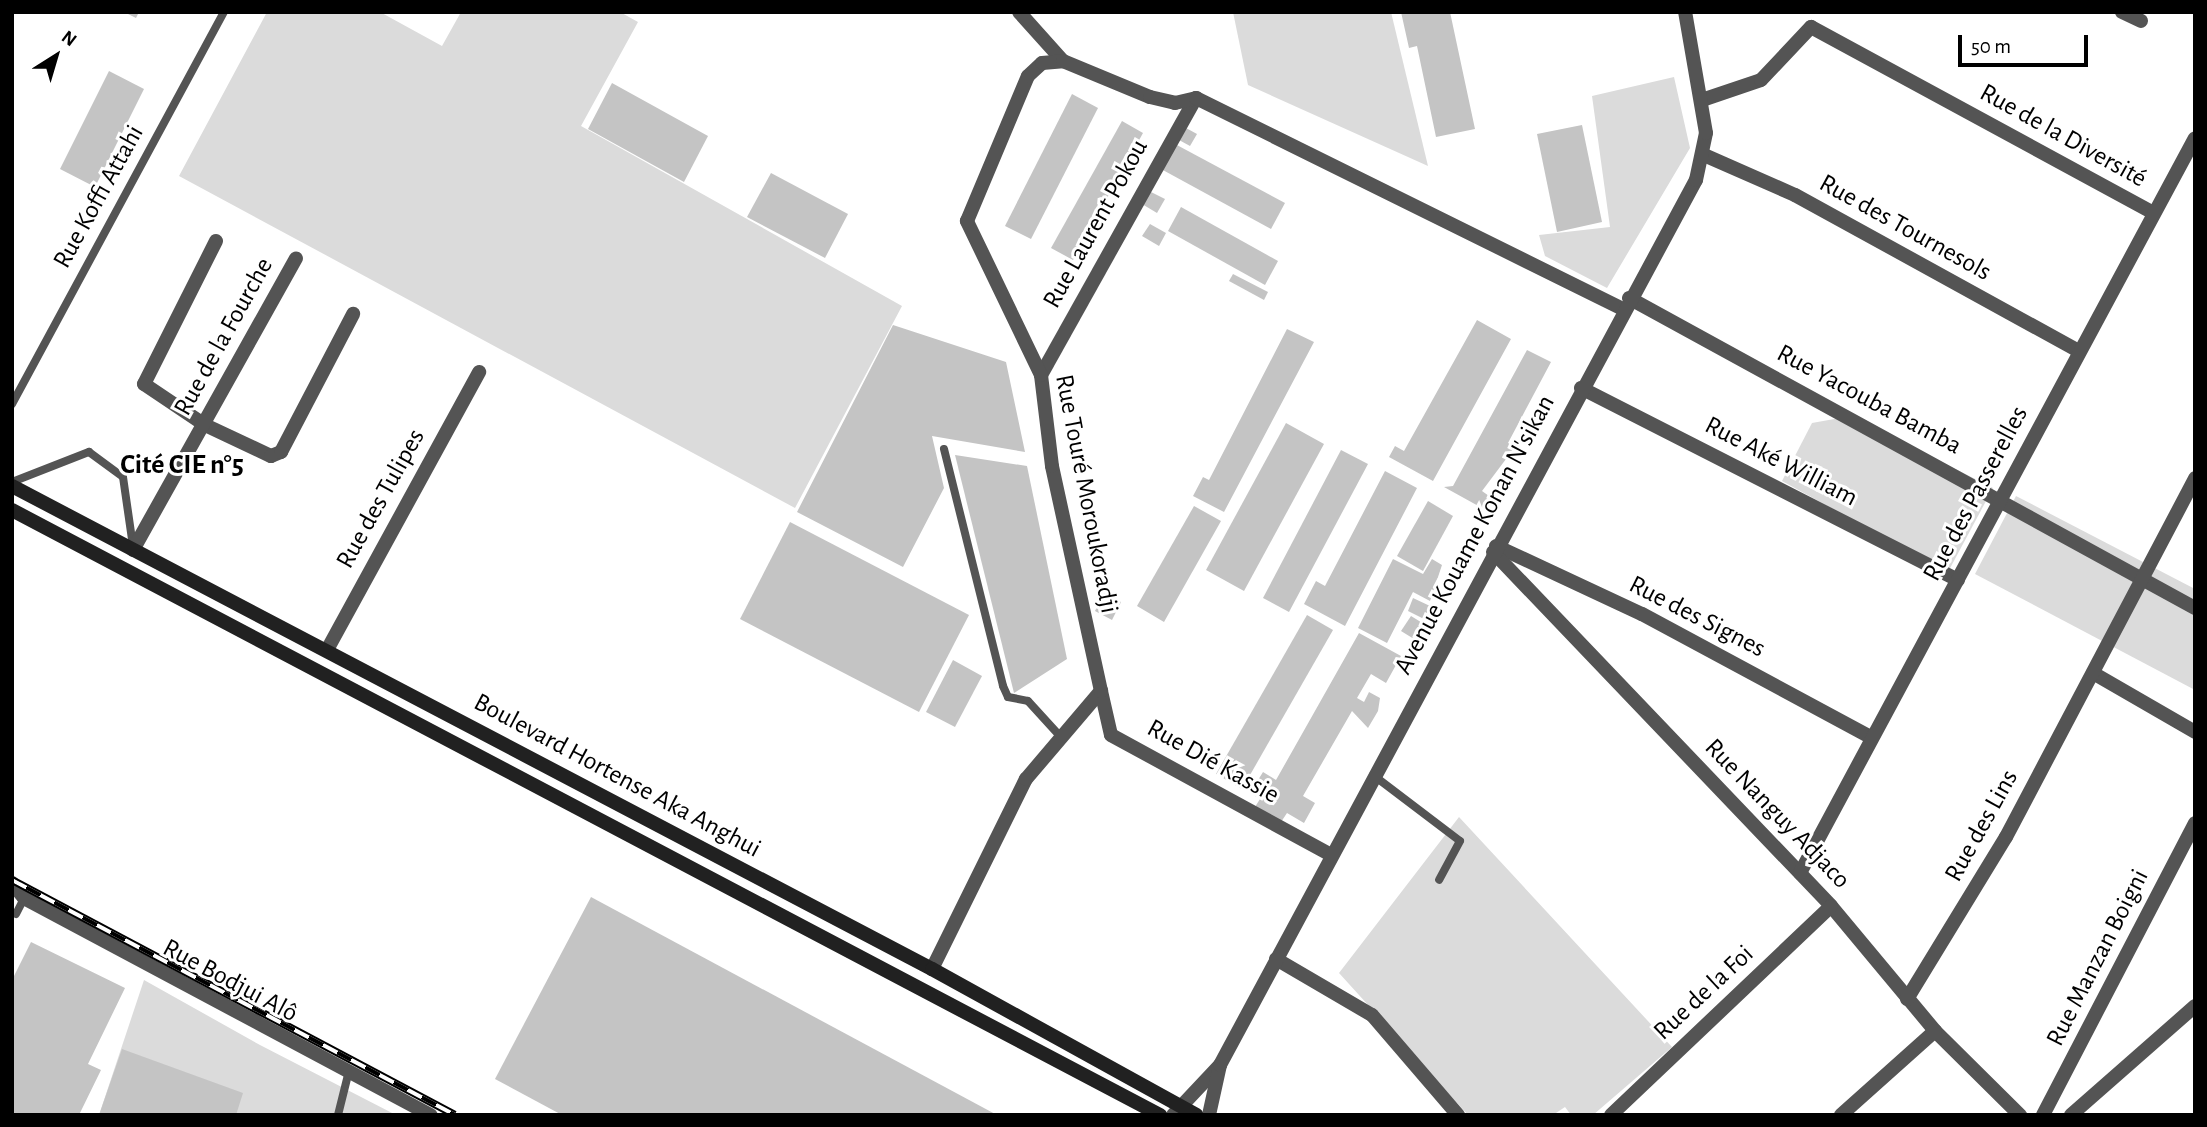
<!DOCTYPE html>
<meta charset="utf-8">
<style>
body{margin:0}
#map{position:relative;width:2207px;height:1127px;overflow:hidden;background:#fff;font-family:"Alegreya Sans",sans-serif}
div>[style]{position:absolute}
.green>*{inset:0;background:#dbdbdb}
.building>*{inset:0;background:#c4c4c4}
.service>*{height:8px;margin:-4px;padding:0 4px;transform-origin:4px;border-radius:4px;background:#545454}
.minor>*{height:14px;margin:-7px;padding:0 7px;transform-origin:7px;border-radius:7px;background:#545454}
.tertiary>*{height:14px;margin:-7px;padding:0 7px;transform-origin:7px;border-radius:7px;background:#545454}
.secondary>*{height:14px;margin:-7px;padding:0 7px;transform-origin:7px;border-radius:7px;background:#212121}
.rail>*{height:8px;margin-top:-4px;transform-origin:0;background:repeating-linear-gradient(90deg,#fff 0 16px,#000 0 32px);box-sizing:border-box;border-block:2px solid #000}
span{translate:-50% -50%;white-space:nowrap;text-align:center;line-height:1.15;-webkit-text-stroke:6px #fff;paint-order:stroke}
.street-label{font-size:26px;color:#000}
.neighbourhood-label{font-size:28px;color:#000;font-weight:700}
.frame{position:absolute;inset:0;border:14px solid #000;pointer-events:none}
.north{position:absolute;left:21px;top:21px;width:70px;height:70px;-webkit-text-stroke:5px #fff;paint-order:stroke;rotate:37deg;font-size:19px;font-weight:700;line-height:28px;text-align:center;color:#000}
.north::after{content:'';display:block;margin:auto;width:24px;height:32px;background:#000;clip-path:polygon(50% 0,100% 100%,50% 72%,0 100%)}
.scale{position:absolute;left:1958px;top:35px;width:130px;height:32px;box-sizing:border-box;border:4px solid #000;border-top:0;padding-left:9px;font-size:21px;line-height:24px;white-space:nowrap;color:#000;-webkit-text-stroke:5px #fff;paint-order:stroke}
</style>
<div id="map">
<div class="green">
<div style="clip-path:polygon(267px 12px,380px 12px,442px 46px,461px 12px,620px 12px,638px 22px,581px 126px,902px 306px,795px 508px,179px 176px)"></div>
<div style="clip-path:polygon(1233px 12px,1391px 12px,1428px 166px,1248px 85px)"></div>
<div style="clip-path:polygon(1674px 77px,1690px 148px,1607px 288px,1545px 256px,1539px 235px,1610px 227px,1592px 96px)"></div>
<div style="clip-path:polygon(1851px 416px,1993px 488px,1948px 572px,1782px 481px,1812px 423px)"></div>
<div style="clip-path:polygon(2016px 496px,2195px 589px,2195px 690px,1975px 574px)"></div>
<div style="clip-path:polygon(1459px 817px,1672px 1047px,1593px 1115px,1571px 1115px,1565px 1107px,1553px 1115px,1468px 1115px,1339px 973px)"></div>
<div style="clip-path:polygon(144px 980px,260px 1045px,396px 1115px,99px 1115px)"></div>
</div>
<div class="building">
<div style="clip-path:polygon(124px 12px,139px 12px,136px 18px)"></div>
<div style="clip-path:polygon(1401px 12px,1450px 12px,1475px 129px,1436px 137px,1417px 46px,1409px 48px)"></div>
<div style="clip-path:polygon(109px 71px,144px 89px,95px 187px,60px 169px)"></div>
<div style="clip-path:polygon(612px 83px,708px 136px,684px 182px,588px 129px)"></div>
<div style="clip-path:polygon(1072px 94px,1098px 108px,1031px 239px,1005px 226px)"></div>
<div style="clip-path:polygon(1122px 121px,1143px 133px,1073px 260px,1051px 248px)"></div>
<div style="clip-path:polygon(1582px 125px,1602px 222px,1557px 232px,1537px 134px)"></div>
<div style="clip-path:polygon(1186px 128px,1197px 134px,1190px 146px,1179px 140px)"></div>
<div style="clip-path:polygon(1175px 144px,1285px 203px,1271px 229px,1161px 169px)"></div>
<div style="clip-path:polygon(771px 173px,848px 214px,825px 258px,747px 217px)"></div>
<div style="clip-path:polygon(1149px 191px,1165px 199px,1157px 213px,1142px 204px)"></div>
<div style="clip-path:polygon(1181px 207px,1278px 261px,1265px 285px,1168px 231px)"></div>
<div style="clip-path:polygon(1150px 224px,1166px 233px,1159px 246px,1142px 236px)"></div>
<div style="clip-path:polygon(1233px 274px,1268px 292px,1264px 300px,1229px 281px)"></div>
<div style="clip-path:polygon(1477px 320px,1511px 339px,1433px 481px,1389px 457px,1395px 446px,1404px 451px)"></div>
<div style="clip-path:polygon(893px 325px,1006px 362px,1025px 452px,932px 436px,944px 488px,903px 567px,797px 512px)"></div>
<div style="clip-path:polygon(1287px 329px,1314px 342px,1224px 512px,1193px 496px,1203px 477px,1209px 480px)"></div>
<div style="clip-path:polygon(1527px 350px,1551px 362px,1508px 443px,1515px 447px,1482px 491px,1489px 496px,1482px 508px,1444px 487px,1453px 486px)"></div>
<div style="clip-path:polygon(1286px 423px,1324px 444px,1244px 591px,1206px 570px)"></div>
<div style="clip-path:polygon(1341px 450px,1368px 464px,1289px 612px,1263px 598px)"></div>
<div style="clip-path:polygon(955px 455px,1027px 466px,1067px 659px,1014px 693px)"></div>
<div style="clip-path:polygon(1385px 471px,1417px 488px,1345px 626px,1304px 604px,1316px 581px,1325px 586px)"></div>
<div style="clip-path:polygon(1428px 501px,1453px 516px,1423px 571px,1397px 556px)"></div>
<div style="clip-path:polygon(1194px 506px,1221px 521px,1164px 622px,1137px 606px)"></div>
<div style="clip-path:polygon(790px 522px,969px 615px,919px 712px,740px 619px)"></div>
<div style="clip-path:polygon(1393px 559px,1423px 574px,1432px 559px,1442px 565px,1430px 601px,1413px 592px,1387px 643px,1358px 628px)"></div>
<div style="clip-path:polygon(1104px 593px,1121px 602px,1112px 620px,1095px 611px)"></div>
<div style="clip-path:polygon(1413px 598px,1430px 606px,1424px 619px,1408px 611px)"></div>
<div style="clip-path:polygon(1307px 615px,1333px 630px,1242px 789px,1216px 774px)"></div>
<div style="clip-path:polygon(1411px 616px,1424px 624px,1414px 639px,1401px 631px)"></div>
<div style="clip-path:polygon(1359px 633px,1401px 656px,1386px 683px,1371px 674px,1357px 698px,1364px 702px,1369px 692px,1380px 698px,1378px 711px,1368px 728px,1352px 711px,1303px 796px,1315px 803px,1304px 823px,1287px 813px,1281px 822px,1255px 807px,1260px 799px,1250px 793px,1263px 772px,1276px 780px)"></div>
<div style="clip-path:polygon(953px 660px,982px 676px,955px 727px,926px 712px)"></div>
<div style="clip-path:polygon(591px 897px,997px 1115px,562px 1115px,495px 1079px)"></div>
<div style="clip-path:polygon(31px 942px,125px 988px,88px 1064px,101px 1070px,79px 1115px,12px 1115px,12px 980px)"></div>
<div style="clip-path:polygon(122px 1049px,243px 1093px,236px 1115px,99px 1115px)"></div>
</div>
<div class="service">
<div style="left:12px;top:404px;width:446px;rotate:-61.6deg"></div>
<div style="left:944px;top:449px;width:244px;rotate:76deg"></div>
<div style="left:1003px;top:686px;width:12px;rotate:66deg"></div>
<div style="left:1008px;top:697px;width:20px;rotate:11deg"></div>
<div style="left:1028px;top:701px;width:47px;rotate:47.6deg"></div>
<div style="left:12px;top:482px;width:83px;rotate:-21.3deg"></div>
<div style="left:89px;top:452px;width:42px;rotate:36.3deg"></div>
<div style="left:123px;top:477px;width:70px;rotate:81.8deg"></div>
<div style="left:1373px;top:775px;width:109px;rotate:37.2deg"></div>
<div style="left:1460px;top:841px;width:44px;rotate:118.3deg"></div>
<div style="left:16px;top:914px;width:18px;rotate:-63deg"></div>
<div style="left:338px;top:1115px;width:45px;rotate:-76deg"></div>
</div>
<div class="minor">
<div style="left:1019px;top:12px;width:66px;rotate:48.1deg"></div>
<div style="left:2122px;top:12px;width:21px;rotate:25deg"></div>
<div style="left:1702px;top:100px;width:62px;rotate:-18.7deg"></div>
<div style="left:1761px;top:80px;width:73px;rotate:-46.7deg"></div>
<div style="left:1811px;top:27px;width:389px;rotate:28.5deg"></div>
<div style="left:1704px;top:155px;width:99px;rotate:23.7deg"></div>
<div style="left:1795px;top:195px;width:324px;rotate:28.8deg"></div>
<div style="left:216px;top:241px;width:160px;rotate:116.7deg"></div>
<div style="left:144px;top:384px;width:73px;rotate:33.9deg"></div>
<div style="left:205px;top:425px;width:73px;rotate:25.2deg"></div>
<div style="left:271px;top:456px;width:11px;rotate:-22deg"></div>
<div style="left:281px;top:452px;width:156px;rotate:-62.4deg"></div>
<div style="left:1629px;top:298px;width:645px;rotate:28.71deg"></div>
<div style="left:1041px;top:375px;width:317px;rotate:-60.8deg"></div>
<div style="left:1581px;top:388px;width:423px;rotate:27deg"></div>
<div style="left:1496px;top:546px;width:161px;rotate:25deg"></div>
<div style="left:1642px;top:614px;width:261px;rotate:28.3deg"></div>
<div style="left:133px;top:550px;width:334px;rotate:-60.8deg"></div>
<div style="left:1493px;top:552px;width:489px;rotate:46.3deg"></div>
<div style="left:1831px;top:906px;width:163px;rotate:50.2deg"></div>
<div style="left:1935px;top:1031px;width:120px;rotate:44.7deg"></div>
<div style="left:327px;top:650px;width:317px;rotate:-61.3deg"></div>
<div style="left:2093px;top:673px;width:118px;rotate:30deg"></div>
<div style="left:1101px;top:691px;width:45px;rotate:77.2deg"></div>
<div style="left:1111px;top:735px;width:251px;rotate:28.6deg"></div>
<div style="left:1800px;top:873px;width:834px;rotate:-61.75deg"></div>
<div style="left:12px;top:883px;width:19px;rotate:51deg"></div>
<div style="left:24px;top:898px;width:461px;rotate:28.1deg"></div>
<div style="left:1276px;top:959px;width:111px;rotate:30.3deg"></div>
<div style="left:1372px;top:1015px;width:132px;rotate:49.3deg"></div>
<div style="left:932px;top:969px;width:212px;rotate:-63.7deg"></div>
<div style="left:1026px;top:779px;width:116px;rotate:-49.6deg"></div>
<div style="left:1101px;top:691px;width:230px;rotate:-102.3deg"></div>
<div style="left:1052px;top:466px;width:92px;rotate:-96.9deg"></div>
<div style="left:1041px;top:375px;width:171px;rotate:-115.7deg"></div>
<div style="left:967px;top:221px;width:157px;rotate:-67.2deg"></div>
<div style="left:1028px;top:76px;width:19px;rotate:-43deg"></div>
<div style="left:1042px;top:63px;width:21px;rotate:-5deg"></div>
<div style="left:1063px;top:61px;width:94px;rotate:22.5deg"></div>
<div style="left:1150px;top:97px;width:26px;rotate:13deg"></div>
<div style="left:1175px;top:103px;width:22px;rotate:-13deg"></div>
<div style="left:1196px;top:98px;width:475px;rotate:26.3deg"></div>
<div style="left:1907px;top:999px;width:190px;rotate:-58.6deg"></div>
<div style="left:2006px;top:837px;width:406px;rotate:-62.2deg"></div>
<div style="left:1611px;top:1115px;width:303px;rotate:-43.5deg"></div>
<div style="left:1841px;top:1115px;width:126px;rotate:-41.8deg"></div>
<div style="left:2043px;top:1115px;width:329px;rotate:-62.5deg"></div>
<div style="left:2071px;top:1115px;width:165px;rotate:-41.3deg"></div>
</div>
<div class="tertiary">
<div style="left:1173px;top:1115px;width:69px;rotate:-46.8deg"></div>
<div style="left:1209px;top:1115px;width:51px;rotate:-77.6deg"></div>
<div style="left:1220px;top:1065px;width:1005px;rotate:-61.73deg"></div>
<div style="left:1696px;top:180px;width:48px;rotate:-78deg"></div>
<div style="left:1706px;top:133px;width:123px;rotate:-99.8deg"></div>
</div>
<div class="secondary">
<div style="left:12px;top:486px;width:1039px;rotate:27.7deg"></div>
<div style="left:932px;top:969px;width:302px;rotate:28.9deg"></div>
<div style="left:12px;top:510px;width:1298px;rotate:27.79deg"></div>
</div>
<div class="rail">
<div style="left:12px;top:880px;width:501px;rotate:27.94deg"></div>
</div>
<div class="street-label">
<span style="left:2063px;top:136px;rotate:29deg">Rue de la Diversité</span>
<span style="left:99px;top:197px;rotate:-61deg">Rue Koffi Attahi</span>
<span style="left:1096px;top:224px;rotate:-61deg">Rue Laurent Pokou</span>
<span style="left:1905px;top:228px;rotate:29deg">Rue des Tournesols</span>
<span style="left:224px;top:337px;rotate:-61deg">Rue de la Fourche</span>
<span style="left:1869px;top:400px;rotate:28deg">Rue Yacouba Bamba</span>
<span style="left:1781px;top:462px;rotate:27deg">Rue Aké William</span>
<span style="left:1086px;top:494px;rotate:79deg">Rue Touré Moroukoradji</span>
<span style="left:1976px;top:494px;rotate:-62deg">Rue des Passerelles</span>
<span style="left:381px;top:499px;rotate:-61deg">Rue des Tulipes</span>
<span style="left:1475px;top:535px;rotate:-62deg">Avenue Kouame Konan N'sikan</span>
<span style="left:1697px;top:617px;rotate:27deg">Rue des Signes</span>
<span style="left:1213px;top:762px;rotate:29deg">Rue Dié Kassie</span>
<span style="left:617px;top:776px;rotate:28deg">Boulevard Hortense Aka Anghui</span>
<span style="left:1777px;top:814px;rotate:46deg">Rue Nanguy Adjaco</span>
<span style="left:1982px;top:826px;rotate:-61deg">Rue des Lins</span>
<span style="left:2098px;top:958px;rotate:-63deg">Rue Manzan Boigni</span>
<span style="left:230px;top:981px;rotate:28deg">Rue Bodjui Alô</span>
<span style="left:1704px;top:993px;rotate:-43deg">Rue de la Foi</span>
</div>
<div class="neighbourhood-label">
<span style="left:182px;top:465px">Cité CIE n°5</span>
</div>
<div class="frame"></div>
<div class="north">N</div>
<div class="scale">50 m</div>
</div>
